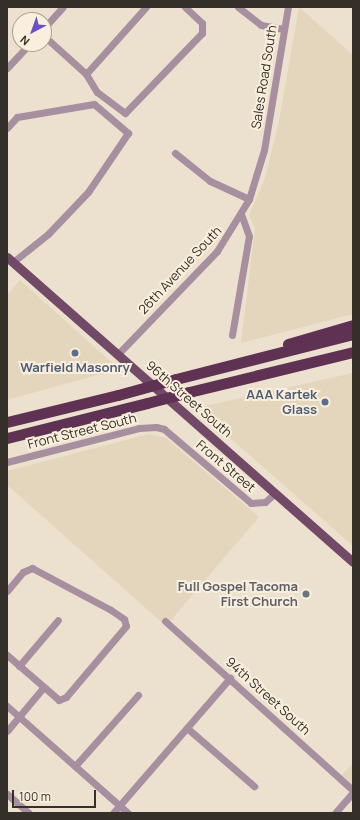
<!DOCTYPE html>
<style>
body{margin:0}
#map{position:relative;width:360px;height:820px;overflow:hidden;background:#ece1cf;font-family:Manrope,sans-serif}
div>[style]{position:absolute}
.built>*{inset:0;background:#e4d6bd}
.minor>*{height:7px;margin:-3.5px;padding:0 3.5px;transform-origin:3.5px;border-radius:3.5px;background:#a78f9f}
.major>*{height:9px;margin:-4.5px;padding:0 4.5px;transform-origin:4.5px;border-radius:4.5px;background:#724a67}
.highway>*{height:11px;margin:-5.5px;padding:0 5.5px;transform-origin:5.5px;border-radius:5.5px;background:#5f3153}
.highway-bridge>*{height:11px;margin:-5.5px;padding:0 5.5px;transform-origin:5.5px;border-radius:5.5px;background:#5f3153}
.dots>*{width:11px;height:11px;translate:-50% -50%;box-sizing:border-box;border:2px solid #faeedc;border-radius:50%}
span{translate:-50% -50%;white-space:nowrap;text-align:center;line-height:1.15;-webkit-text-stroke:4px #faeedc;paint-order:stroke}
.street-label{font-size:13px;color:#343029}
.service-label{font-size:13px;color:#4e5e75;font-weight:700}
.right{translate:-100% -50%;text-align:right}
.worship-label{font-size:13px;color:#5b616d;font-weight:700}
.frame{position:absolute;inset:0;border:8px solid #343029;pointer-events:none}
.north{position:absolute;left:12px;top:12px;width:40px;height:40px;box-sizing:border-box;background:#faeedc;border:1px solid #aba294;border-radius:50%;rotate:221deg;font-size:11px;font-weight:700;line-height:16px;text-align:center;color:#343029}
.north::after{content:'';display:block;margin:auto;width:14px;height:18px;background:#684fc9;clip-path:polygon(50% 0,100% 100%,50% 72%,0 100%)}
.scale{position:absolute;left:12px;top:790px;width:84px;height:18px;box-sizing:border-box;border:2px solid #343029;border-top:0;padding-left:5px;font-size:12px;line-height:14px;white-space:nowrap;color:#343029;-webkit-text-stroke:3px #faeedc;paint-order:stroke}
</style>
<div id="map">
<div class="built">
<div style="clip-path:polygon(299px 7px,353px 55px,353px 314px,241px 343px,255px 228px,249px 215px,265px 178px,279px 121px)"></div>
<div style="clip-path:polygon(20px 280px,119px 369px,7px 400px,7px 295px)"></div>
<div style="clip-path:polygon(353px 373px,353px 546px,196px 408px)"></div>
<div style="clip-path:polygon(149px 434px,166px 438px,259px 517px,166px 626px,7px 485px,7px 471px)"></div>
<div style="clip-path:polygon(353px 763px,353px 785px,342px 775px)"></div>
</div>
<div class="minor">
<div style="left:238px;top:7px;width:29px;rotate:38deg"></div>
<div style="left:261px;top:25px;width:23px;rotate:10deg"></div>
<div style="left:44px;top:28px;width:28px;rotate:-48deg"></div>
<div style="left:44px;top:36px;width:57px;rotate:42.1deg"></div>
<div style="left:86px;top:74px;width:21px;rotate:59deg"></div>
<div style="left:97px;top:92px;width:35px;rotate:37deg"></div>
<div style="left:125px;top:113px;width:111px;rotate:-46.1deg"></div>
<div style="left:202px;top:33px;width:10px;rotate:-90deg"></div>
<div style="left:202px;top:23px;width:23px;rotate:-137deg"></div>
<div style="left:7px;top:68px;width:33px;rotate:-47deg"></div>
<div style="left:86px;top:74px;width:90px;rotate:-48.2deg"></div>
<div style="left:7px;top:128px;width:15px;rotate:-48deg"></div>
<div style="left:17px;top:117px;width:78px;rotate:-9.6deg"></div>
<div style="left:94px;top:104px;width:45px;rotate:40.5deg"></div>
<div style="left:128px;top:133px;width:71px;rotate:124.1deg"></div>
<div style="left:88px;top:192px;width:58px;rotate:133.6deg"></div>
<div style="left:48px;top:234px;width:45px;rotate:141.3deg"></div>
<div style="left:175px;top:153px;width:45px;rotate:38.7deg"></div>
<div style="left:210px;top:181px;width:43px;rotate:24.8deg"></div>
<div style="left:232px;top:335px;width:100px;rotate:-80.3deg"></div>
<div style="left:249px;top:236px;width:23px;rotate:-110deg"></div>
<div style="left:118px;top:354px;width:143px;rotate:-46.1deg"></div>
<div style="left:217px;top:251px;width:61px;rotate:-58.4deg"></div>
<div style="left:249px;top:199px;width:51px;rotate:-73deg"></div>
<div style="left:264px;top:150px;width:145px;rotate:-80.5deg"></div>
<div style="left:7px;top:462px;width:136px;rotate:-14.4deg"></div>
<div style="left:139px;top:428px;width:17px;rotate:-3deg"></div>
<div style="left:156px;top:427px;width:8px;rotate:14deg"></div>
<div style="left:164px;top:429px;width:114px;rotate:40.4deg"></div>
<div style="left:251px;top:503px;width:14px;rotate:-4deg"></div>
<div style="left:265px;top:502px;width:13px;rotate:-42deg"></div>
<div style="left:7px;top:591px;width:25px;rotate:-50deg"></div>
<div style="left:23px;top:572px;width:10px;rotate:-24deg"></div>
<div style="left:32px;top:568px;width:89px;rotate:28deg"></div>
<div style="left:111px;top:610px;width:16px;rotate:35deg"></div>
<div style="left:124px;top:619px;width:7px;rotate:74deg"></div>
<div style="left:126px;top:626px;width:93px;rotate:130.2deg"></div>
<div style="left:66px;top:697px;width:8px;rotate:157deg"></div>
<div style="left:59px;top:700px;width:69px;rotate:-139.1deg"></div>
<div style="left:165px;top:621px;width:253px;rotate:42deg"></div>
<div style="left:19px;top:666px;width:60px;rotate:-49.7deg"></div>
<div style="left:7px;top:706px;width:162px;rotate:41.5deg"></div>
<div style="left:187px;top:728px;width:89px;rotate:40.9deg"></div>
<div style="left:7px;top:731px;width:56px;rotate:-50.1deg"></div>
<div style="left:75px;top:766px;width:95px;rotate:-48.4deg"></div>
<div style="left:7px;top:794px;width:29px;rotate:41deg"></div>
<div style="left:113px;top:813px;width:179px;rotate:-49.1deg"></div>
<div style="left:335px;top:813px;width:28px;rotate:-49deg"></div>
</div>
<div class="major">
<div style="left:7px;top:257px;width:461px;rotate:41.4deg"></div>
</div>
<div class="highway">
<div style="left:288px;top:344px;width:68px;rotate:-16.3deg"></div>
<div style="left:176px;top:379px;width:183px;rotate:-14.3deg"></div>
<div style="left:189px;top:392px;width:169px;rotate:-13.7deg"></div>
<div style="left:7px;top:422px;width:114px;rotate:-13.7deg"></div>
<div style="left:7px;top:438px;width:144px;rotate:-14deg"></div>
</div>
<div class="highway-bridge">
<div style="left:118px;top:395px;width:60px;rotate:-15.4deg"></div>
<div style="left:147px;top:403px;width:43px;rotate:-14.7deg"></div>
</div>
<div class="dots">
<div style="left:75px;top:353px;background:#5c6f8a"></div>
<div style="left:325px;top:402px;background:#5c6f8a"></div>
<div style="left:306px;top:594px;background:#6b7280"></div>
</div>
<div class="street-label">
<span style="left:264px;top:77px;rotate:-81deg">Sales Road South</span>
<span style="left:180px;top:270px;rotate:-47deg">26th Avenue South</span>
<span style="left:189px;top:399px;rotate:41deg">96th Street South</span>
<span style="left:82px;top:431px;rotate:-14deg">Front Street South</span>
<span style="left:226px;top:466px;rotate:40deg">Front Street</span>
<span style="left:268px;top:696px;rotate:42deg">94th Street South</span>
</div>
<div class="service-label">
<span style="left:75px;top:367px">Warfield Masonry</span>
<span class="right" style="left:317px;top:402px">AAA Kartek<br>Glass</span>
</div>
<div class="worship-label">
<span class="right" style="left:298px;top:594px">Full Gospel Tacoma<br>First Church</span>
</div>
<div class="frame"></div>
<div class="north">N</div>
<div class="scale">100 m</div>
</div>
